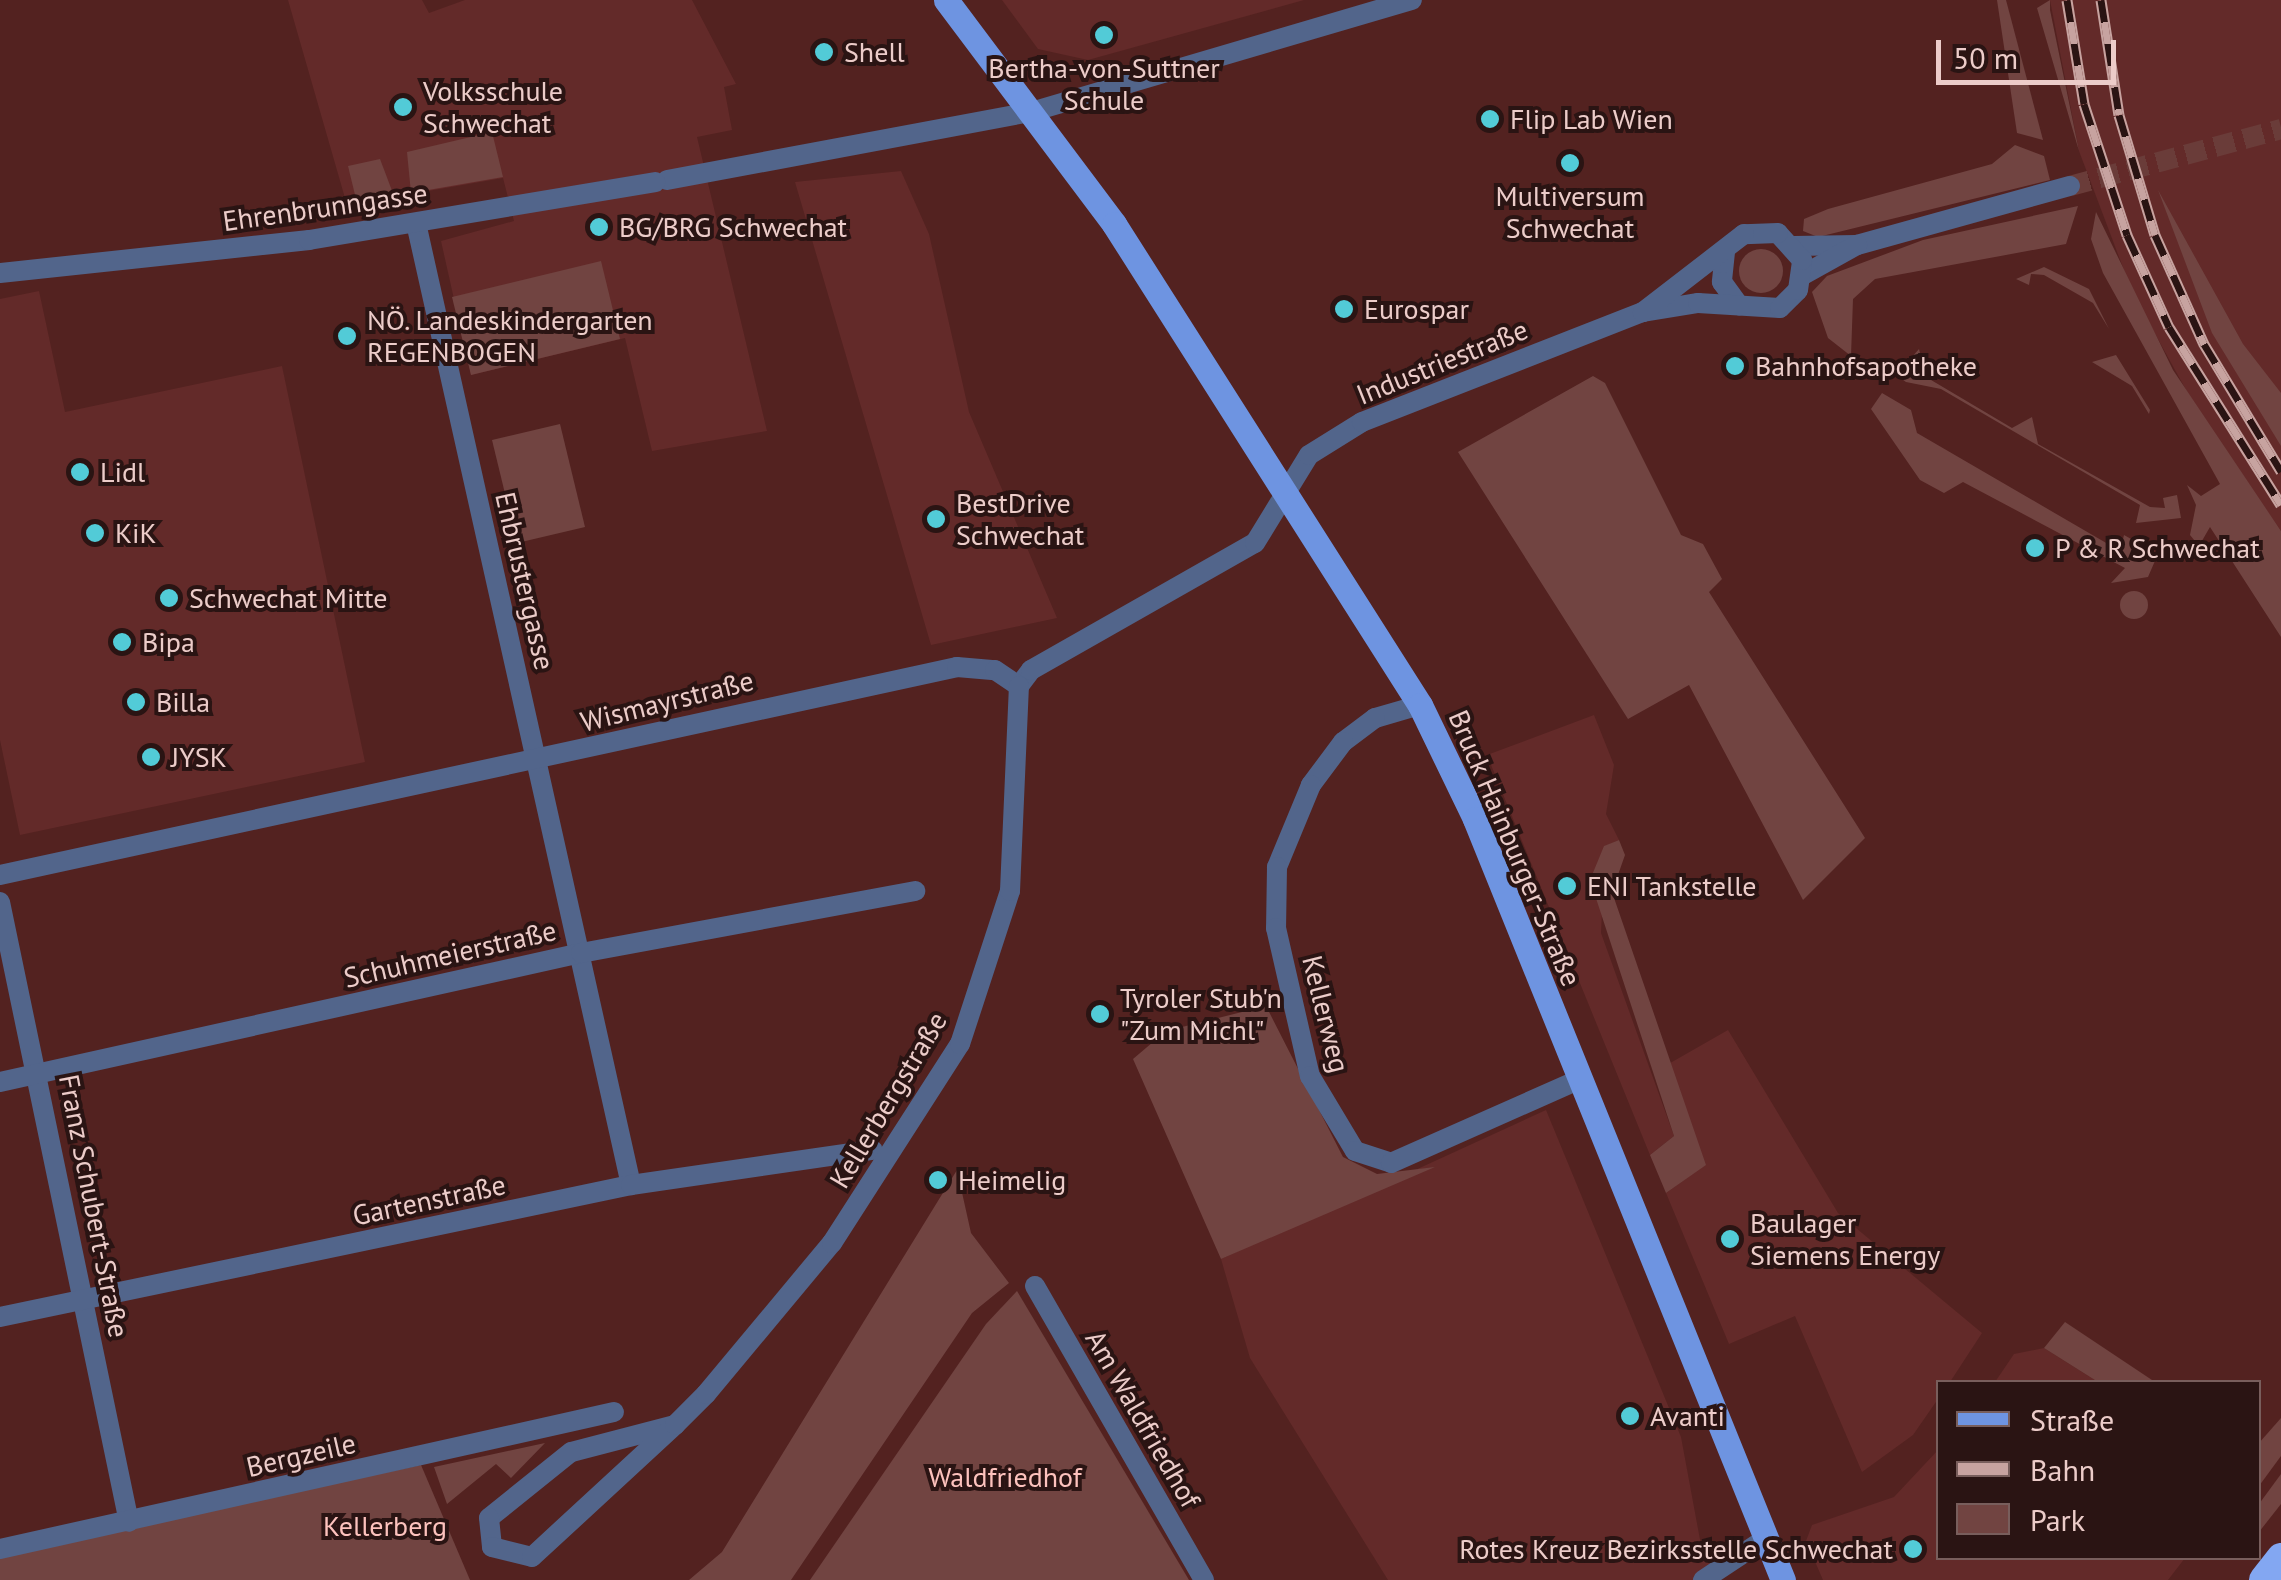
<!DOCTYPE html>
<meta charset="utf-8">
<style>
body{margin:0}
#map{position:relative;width:2281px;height:1580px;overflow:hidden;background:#532220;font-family:"PT Sans",sans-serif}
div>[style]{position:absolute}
.built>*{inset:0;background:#632a29}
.green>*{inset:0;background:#714441}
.round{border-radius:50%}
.street-tunnel>*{height:20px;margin-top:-10px;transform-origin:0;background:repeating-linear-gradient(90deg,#6a3c39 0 20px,transparent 0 30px)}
.street>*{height:20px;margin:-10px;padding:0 10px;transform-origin:10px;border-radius:10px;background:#52658b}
.primary>*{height:25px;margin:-12.5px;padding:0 12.5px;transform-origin:12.5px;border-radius:12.5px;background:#6e94e1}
.highway>*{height:30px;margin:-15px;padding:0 15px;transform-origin:15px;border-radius:15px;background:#83a7f2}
.rail>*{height:11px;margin-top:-5.5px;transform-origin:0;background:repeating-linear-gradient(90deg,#2a1413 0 22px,#c7a3a0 0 44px);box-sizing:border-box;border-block:2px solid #c7a3a0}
.dots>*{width:28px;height:28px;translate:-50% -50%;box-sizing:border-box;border:5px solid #2a1413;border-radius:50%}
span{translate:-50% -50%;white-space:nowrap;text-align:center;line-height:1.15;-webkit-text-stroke:8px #2a1413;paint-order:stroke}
.poi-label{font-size:28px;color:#ecccc9}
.left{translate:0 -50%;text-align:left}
.right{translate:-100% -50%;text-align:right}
.street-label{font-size:28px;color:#ecccc9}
.park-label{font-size:28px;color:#fdc2bd}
.legend{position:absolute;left:1936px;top:1380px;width:325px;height:180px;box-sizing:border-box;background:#2a1413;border:2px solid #785e5c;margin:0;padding:12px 18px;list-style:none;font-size:30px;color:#ecccc9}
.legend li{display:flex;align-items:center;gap:20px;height:50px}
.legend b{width:50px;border:2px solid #785e5c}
.scale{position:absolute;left:1936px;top:40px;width:180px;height:45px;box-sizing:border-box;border:5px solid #ecccc9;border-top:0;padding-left:12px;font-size:30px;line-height:35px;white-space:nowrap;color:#ecccc9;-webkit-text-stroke:8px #2a1413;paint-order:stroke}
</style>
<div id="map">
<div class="built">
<div style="clip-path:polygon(288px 0,422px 0,429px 13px,465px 0,692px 0,736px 84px,724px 87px,732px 130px,697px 137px,767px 431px,652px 451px,625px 338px,471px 375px,441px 241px,514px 221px,503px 178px,347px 205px)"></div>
<div style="clip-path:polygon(1002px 0,1304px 0,1088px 60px,1038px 49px)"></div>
<div style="clip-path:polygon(2050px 0,2281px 0,2281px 531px,2201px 417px,2133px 294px,2079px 151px)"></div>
<div style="clip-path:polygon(901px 171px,929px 234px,969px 412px,1057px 618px,931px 645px,795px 182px)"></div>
<div style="clip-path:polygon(39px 291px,65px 412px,282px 366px,365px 762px,20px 835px,0 740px,0 299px)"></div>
<div style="clip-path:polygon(1594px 715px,1614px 765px,1606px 814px,1619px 840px,1605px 846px,1601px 933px,1674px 1136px,1650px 1155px,1487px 755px)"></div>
<div style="clip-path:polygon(1728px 1030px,1838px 1213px,1982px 1333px,1950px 1382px,1938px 1382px,1938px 1399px,1913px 1435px,1862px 1472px,1795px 1316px,1729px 1344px,1666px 1193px,1705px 1165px,1665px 1066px)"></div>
<div style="clip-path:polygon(1546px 1110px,1681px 1437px,1701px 1545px,1719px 1580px,1388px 1580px,1250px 1358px,1221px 1259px)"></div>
<div style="clip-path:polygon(2044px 1348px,2098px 1382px,1995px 1382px,2014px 1354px)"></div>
<div style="clip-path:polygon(1938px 1450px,1938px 1558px,2185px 1558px,2168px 1580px,1823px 1580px,1806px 1541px,1812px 1525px,1894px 1497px)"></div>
</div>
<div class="green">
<div style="clip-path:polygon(1997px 0,2006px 0,2043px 140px,2017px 133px)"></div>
<div style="clip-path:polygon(2050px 0,2050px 10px,2079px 151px,2037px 8px)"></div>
<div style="clip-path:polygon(492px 132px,503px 177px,411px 193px,407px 152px)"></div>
<div style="clip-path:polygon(2015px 145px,2044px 156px,2050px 180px,1818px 237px,1803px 231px,1804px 219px,1828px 209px,1992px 164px)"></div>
<div style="clip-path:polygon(380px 159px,394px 196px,357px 203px,348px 166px)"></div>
<div style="clip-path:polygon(2158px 190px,2243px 344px,2281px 393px,2281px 446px,2212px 333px)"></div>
<div style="clip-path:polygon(2078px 206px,2066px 244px,1875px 279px,1853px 299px,1851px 356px,1828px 338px,1812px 292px,1827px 276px,1923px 240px)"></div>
<div style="clip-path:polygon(2096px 212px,2173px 370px,2281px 531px,2281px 637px,2210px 527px,2199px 546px,2190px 535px,2196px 505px,2187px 485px,2201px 496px,2220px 484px,2103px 273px,2091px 239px)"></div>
<div class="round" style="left:1739px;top:249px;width:44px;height:44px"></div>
<div style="clip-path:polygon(601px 261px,620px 339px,471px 375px,452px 297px)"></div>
<div style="clip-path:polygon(2044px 267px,2089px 289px,2109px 329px,2093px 303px,2044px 275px,2031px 274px,2029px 285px,2016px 279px)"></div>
<div style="clip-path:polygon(1919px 349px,1926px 377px,2012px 428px,2032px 417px,2038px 444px,2150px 507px,2165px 508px,2163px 498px,2177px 495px,2181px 518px,2136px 523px,2140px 505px,1941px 389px,1906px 382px,1896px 375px)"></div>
<div style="clip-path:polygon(2116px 355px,2150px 410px,2149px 414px,2132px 386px,2092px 362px)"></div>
<div style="clip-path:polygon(1593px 376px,1605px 383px,1681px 535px,1703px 544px,1722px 579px,1709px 592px,1865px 838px,1803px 900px,1689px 685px,1628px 719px,1458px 452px)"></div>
<div style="clip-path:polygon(1882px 393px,1911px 410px,1917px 433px,2120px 551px,2124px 535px,2158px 554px,2148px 577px,2111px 583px,2125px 568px,1963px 482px,1944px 493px,1920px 480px,1871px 409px)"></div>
<div style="clip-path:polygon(560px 424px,585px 527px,517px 543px,492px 440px)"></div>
<div class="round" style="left:2120px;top:591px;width:28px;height:28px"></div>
<div style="clip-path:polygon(1619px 840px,1625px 855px,1612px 892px,1706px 1165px,1666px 1193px,1650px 1155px,1674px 1136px,1590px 880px,1604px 846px)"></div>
<div style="clip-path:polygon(1266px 1006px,1343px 1157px,1377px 1174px,1435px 1167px,1221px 1259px,1133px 1059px,1166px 1031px)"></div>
<div style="clip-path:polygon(957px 1170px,971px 1233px,1009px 1283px,972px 1313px,791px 1580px,689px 1580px,722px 1552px)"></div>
<div style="clip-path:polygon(1017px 1291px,1189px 1580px,810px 1580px,986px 1324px)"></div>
<div style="clip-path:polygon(2065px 1322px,2155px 1382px,2098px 1382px,2044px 1348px)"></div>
<div style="clip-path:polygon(2281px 1418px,2281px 1456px,2259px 1486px,2259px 1443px)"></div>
<div style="clip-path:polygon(545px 1443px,511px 1478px,496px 1464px,447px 1504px,434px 1467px)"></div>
<div style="clip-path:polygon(421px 1465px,470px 1580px,0 1580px,0 1554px)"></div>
<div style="clip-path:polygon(2281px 1474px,2281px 1504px,2259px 1532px,2259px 1504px)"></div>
</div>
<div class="street-tunnel">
<div style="left:2070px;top:186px;width:219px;rotate:-15.1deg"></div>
</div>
<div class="street">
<div style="left:667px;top:180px;width:370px;rotate:-10.6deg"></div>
<div style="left:1031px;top:112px;width:397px;rotate:-16.4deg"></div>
<div style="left:416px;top:223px;width:986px;rotate:77.4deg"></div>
<div style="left:1794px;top:246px;width:63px;rotate:-0.9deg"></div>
<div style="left:1857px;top:245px;width:221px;rotate:-15.5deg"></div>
<div style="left:1725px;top:252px;width:30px;rotate:96deg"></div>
<div style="left:1722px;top:282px;width:29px;rotate:54deg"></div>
<div style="left:0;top:273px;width:311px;rotate:-6.1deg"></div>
<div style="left:309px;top:240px;width:351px;rotate:-9.5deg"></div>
<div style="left:1803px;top:275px;width:62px;rotate:-29.1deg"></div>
<div style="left:1019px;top:686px;width:20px;rotate:-53deg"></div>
<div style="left:1031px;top:670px;width:257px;rotate:-29.6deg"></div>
<div style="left:1255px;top:543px;width:103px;rotate:-58.5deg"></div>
<div style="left:1309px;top:455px;width:62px;rotate:-31.9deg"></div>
<div style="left:1362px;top:422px;width:302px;rotate:-21.4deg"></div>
<div style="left:1643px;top:312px;width:56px;rotate:-9.3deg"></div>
<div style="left:1698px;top:303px;width:82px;rotate:3.5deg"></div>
<div style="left:1780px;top:308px;width:25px;rotate:-45deg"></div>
<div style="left:1798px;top:290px;width:30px;rotate:-82deg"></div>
<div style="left:1802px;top:260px;width:36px;rotate:-132deg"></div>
<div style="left:1778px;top:233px;width:34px;rotate:178deg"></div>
<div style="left:1744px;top:234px;width:128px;rotate:142.3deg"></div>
<div style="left:1420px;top:705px;width:47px;rotate:163.9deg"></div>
<div style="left:1375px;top:718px;width:40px;rotate:143deg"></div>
<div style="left:1343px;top:742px;width:54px;rotate:126.7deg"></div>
<div style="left:1311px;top:785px;width:89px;rotate:112.5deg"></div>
<div style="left:1277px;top:867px;width:61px;rotate:90.9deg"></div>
<div style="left:1276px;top:928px;width:152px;rotate:77.1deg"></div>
<div style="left:1310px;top:1076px;width:87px;rotate:59deg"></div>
<div style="left:1355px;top:1151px;width:38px;rotate:18deg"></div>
<div style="left:1391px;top:1163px;width:205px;rotate:-23.9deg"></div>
<div style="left:0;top:875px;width:979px;rotate:-12.26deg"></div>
<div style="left:957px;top:667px;width:38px;rotate:5deg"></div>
<div style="left:995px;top:670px;width:29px;rotate:34deg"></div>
<div style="left:0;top:902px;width:633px;rotate:78.25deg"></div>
<div style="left:0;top:1082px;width:595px;rotate:-12.52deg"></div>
<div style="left:581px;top:953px;width:340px;rotate:-10.5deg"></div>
<div style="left:1035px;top:1286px;width:339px;rotate:60.1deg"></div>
<div style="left:0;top:1317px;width:645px;rotate:-11.82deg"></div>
<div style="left:631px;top:1185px;width:244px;rotate:-8.3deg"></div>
<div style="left:675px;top:1425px;width:107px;rotate:165.4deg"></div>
<div style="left:571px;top:1452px;width:105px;rotate:141.2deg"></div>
<div style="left:489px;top:1518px;width:29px;rotate:84deg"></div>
<div style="left:492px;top:1547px;width:41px;rotate:14deg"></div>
<div style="left:532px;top:1557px;width:195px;rotate:-42.7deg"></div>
<div style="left:675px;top:1425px;width:44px;rotate:-45deg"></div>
<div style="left:706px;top:1394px;width:197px;rotate:-50.2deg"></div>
<div style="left:832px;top:1243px;width:237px;rotate:-57.3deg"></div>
<div style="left:960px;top:1044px;width:161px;rotate:-71.9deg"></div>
<div style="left:1010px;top:891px;width:205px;rotate:-87.5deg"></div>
<div style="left:0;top:1549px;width:629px;rotate:-12.58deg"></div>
<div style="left:1703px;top:1580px;width:74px;rotate:-33.5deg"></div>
</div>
<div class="primary">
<div style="left:946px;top:0;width:280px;rotate:53.1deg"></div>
<div style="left:1114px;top:224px;width:570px;rotate:57.54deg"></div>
<div style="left:1420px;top:705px;width:127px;rotate:64.2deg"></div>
<div style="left:1475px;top:819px;width:821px;rotate:67.97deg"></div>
</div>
<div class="highway">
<div style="left:2264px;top:1580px;width:28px;rotate:-52deg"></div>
</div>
<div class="rail">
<div style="left:2067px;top:0;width:105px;rotate:80.7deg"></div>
<div style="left:2084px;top:104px;width:138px;rotate:71.8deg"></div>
<div style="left:2127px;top:235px;width:101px;rotate:65.5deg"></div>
<div style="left:2169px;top:327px;width:210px;rotate:57.8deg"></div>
<div style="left:2101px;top:0;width:116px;rotate:81.1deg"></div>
<div style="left:2119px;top:115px;width:125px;rotate:73.3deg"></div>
<div style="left:2155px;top:235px;width:120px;rotate:65.8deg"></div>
<div style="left:2204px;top:344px;width:149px;rotate:58.8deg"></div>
</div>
<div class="dots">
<div style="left:1104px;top:35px;background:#52cbd7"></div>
<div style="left:824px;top:52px;background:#52cbd7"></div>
<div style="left:403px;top:107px;background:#52cbd7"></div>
<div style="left:1490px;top:119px;background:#52cbd7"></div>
<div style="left:1570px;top:163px;background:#52cbd7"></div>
<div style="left:599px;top:227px;background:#52cbd7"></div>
<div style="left:1344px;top:309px;background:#52cbd7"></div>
<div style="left:347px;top:336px;background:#52cbd7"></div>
<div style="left:1735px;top:366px;background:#52cbd7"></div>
<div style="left:80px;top:472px;background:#52cbd7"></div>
<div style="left:936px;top:519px;background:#52cbd7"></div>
<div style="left:95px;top:533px;background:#52cbd7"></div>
<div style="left:2035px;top:548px;background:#52cbd7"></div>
<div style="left:169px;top:598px;background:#52cbd7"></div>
<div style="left:122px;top:642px;background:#52cbd7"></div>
<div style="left:136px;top:702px;background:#52cbd7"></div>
<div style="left:151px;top:757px;background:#52cbd7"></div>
<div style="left:1567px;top:886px;background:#52cbd7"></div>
<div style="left:1100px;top:1014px;background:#52cbd7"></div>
<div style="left:938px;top:1180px;background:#52cbd7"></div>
<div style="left:1730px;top:1239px;background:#52cbd7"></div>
<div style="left:1630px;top:1416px;background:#52cbd7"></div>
<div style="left:1913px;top:1549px;background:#52cbd7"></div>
</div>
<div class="poi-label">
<span class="left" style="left:844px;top:52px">Shell</span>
<span style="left:1104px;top:84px">Bertha-von-Suttner<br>Schule</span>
<span class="left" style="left:423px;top:107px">Volksschule<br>Schwechat</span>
<span class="left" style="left:1510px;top:119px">Flip Lab Wien</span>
<span style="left:1570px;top:212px">Multiversum<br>Schwechat</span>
<span class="left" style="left:619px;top:227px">BG/BRG Schwechat</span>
<span class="left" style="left:1364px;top:309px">Eurospar</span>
<span class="left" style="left:367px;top:336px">NÖ. Landeskindergarten<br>REGENBOGEN</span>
<span class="left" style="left:1755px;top:366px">Bahnhofsapotheke</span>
<span class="left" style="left:100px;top:472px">Lidl</span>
<span class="left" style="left:956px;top:519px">BestDrive<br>Schwechat</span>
<span class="left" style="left:115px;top:533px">KiK</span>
<span class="left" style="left:2055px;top:548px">P &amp; R Schwechat</span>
<span class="left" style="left:189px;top:598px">Schwechat Mitte</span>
<span class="left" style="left:142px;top:642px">Bipa</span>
<span class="left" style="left:156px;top:702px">Billa</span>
<span class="left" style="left:171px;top:757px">JYSK</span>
<span class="left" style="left:1587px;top:886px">ENI Tankstelle</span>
<span class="left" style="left:1120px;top:1014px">Tyroler Stub'n<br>"Zum Michl"</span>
<span class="left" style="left:958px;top:1180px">Heimelig</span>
<span class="left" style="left:1750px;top:1239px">Baulager<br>Siemens Energy</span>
<span class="left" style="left:1650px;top:1416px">Avanti</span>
<span class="right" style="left:1893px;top:1549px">Rotes Kreuz Bezirksstelle Schwechat</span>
</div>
<div class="street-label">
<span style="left:325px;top:207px;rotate:-8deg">Ehrenbrunngasse</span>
<span style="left:1442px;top:362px;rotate:-22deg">Industriestraße</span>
<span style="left:525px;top:581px;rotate:77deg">Ehbrustergasse</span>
<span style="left:667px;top:701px;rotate:-14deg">Wismayrstraße</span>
<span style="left:1515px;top:848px;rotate:67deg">Bruck Hainburger-Straße</span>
<span style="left:450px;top:954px;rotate:-13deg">Schuhmeierstraße</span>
<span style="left:1326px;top:1014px;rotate:76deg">Kellerweg</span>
<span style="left:888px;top:1100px;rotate:-59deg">Kellerbergstraße</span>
<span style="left:429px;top:1200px;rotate:-12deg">Gartenstraße</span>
<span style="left:94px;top:1206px;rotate:79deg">Franz Schubert-Straße</span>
<span style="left:1143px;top:1419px;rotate:60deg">Am Waldfriedhof</span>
<span style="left:301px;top:1455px;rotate:-13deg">Bergzeile</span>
</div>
<div class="park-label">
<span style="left:1005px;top:1477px">Waldfriedhof</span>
<span style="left:385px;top:1526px">Kellerberg</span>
</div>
<ul class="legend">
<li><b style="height:12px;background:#6e94e1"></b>Straße</li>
<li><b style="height:12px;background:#c7a3a0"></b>Bahn</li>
<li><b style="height:28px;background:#714441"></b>Park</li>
</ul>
<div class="scale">50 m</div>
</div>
